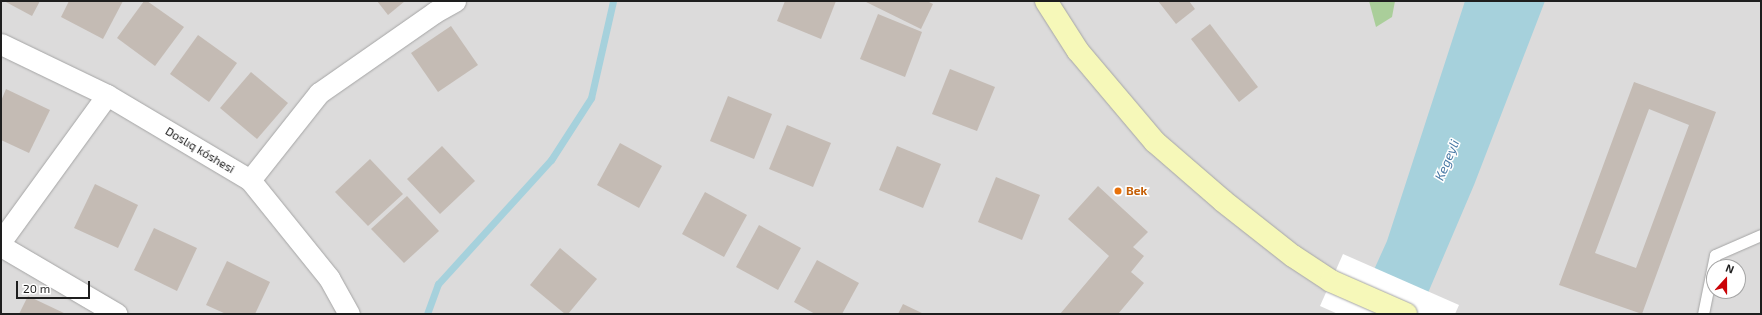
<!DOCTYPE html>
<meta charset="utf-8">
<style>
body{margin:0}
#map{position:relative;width:1762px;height:315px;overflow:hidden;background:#efebe5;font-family:"Exo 2",sans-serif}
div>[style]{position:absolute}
.residential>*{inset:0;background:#dcdbdb}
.forest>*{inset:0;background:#aace9a}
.water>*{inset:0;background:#a6d1dc}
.pier>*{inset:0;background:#fff}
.stream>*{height:7px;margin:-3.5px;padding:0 3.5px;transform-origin:3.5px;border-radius:3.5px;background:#a6d1dc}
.building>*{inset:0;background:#c4bbb4}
.roads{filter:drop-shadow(0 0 1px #a5a5a5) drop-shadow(0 0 1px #a5a5a5)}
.service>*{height:11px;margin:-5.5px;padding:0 5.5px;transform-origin:5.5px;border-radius:5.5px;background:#fff}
.minor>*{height:21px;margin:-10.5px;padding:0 10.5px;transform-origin:10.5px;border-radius:10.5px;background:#fff}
.secondary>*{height:22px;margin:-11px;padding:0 11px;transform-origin:11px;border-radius:11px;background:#f6f8b9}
.dots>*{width:11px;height:11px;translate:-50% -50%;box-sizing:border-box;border:2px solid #fff;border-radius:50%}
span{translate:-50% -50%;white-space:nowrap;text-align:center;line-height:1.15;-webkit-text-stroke:3px #fff;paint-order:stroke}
.street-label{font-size:12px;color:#1e1e1e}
.food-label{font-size:12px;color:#c56008;font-weight:700}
.left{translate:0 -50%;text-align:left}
.water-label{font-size:13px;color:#4979a5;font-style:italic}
.frame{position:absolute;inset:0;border:2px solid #1e1e1e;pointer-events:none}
.north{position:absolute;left:1706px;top:259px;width:40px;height:40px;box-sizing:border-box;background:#fff;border:1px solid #a5a5a5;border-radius:50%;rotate:21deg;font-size:11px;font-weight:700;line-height:16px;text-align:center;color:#1e1e1e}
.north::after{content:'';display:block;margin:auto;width:14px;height:18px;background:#ca0307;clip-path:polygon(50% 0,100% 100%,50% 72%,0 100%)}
.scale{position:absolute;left:16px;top:281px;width:74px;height:18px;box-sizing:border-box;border:2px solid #1e1e1e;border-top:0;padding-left:5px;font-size:12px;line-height:14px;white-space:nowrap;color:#1e1e1e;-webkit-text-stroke:3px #fff;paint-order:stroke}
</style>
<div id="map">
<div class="residential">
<div style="clip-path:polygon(evenodd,1px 1px,1761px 1px,1761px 314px,1px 314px,1px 1px,1714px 267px,1738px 267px,1738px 291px,1714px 291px,1714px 267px)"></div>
</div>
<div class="forest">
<div style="clip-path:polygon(1369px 1px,1395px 1px,1392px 17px,1376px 27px)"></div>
</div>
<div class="water">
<div style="clip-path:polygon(1465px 1px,1545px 1px,1474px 185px,1419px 314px,1354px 314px,1387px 241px)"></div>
</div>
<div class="pier">
<div style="clip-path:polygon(1343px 254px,1459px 305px,1455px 314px,1338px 314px,1320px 306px)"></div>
</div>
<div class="stream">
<div style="left:427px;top:314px;width:32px;rotate:-70deg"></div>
<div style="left:438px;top:284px;width:168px;rotate:-47.7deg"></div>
<div style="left:551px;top:160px;width:74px;rotate:-57.2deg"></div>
<div style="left:591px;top:98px;width:99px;rotate:-77.2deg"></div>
</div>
<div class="building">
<div style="clip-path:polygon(4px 1px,40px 1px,32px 16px)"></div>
<div style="clip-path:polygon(69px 1px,123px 1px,103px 39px,61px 17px)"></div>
<div style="clip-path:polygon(144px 1px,147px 1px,184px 27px,155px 66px,117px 38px)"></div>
<div style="clip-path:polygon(377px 1px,405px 1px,388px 15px)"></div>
<div style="clip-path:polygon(785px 1px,836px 1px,821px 39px,777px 21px)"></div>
<div style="clip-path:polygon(864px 1px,927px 1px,933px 4px,921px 29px)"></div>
<div style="clip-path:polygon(1158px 1px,1189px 1px,1195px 9px,1176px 24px)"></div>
<div style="clip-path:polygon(878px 14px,922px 32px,905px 77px,860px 59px)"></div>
<div style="clip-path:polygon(1210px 24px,1258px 87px,1239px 102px,1191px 39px)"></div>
<div style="clip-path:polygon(451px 26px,478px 65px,438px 92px,411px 53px)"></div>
<div style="clip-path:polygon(198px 35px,237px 63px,209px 102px,170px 74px)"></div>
<div style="clip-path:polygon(950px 69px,995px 87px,977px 131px,932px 114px)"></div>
<div style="clip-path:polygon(251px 72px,288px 103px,257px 139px,220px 108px)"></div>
<div style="clip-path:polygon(evenodd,1634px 82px,1716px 112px,1642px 314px,1559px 285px,1634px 82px,1649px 109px,1689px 125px,1636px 268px,1595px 253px,1649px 109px)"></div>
<div style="clip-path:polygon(6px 89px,50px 110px,29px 153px,1px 140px,1px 101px)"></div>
<div style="clip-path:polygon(728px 96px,772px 114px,754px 159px,710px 141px)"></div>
<div style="clip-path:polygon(787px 125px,831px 143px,813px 187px,769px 169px)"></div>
<div style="clip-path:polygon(620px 143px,662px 166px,639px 208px,597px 185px)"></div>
<div style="clip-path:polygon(442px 146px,475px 181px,440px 214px,407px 179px)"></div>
<div style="clip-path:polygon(897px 146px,941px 164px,923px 208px,879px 190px)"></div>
<div style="clip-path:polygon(370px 159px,403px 194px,368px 226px,335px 192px)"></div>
<div style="clip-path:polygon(996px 177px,1040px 195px,1022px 240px,978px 222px)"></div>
<div style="clip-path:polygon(95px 184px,138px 205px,118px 248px,74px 228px)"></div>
<div style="clip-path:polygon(1098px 186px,1148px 232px,1133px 247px,1144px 256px,1131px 272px,1144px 283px,1118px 314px,1060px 314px,1109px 256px,1068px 219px)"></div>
<div style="clip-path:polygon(705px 192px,747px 215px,724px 257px,682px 234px)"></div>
<div style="clip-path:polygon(407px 196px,439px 231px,404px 263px,371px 229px)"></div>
<div style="clip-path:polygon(759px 225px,801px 248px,778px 290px,736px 267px)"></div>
<div style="clip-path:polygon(154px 228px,197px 248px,177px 291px,134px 270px)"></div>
<div style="clip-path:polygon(560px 248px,597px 279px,568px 314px,565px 314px,530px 285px)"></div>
<div style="clip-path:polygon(817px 260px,859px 283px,842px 314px,815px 314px,794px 302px)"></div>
<div style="clip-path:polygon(227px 261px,270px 282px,255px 314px,226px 314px,206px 305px)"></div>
<div style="clip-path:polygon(28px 296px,66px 314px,19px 314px)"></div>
<div style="clip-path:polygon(903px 304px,924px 314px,898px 314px)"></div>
</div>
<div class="roads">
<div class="service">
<div style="left:1703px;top:314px;width:60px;rotate:-78.5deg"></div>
<div style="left:1715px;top:255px;width:50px;rotate:-23.5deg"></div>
</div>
<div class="minor">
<div style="left:1px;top:44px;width:118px;rotate:25.7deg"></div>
<div style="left:107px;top:95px;width:166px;rotate:30.7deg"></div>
<div style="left:250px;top:180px;width:126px;rotate:51.1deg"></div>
<div style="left:329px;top:278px;width:41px;rotate:60.9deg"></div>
<div style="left:250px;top:180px;width:111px;rotate:-51.6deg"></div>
<div style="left:319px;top:93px;width:141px;rotate:-34.9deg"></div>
<div style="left:435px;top:12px;width:23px;rotate:-29deg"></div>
<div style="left:1px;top:241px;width:180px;rotate:-54deg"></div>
<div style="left:1px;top:246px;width:134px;rotate:30.4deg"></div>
</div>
<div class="secondary">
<div style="left:1046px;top:1px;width:59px;rotate:57.4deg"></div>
<div style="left:1078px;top:51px;width:119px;rotate:49.8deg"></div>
<div style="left:1155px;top:142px;width:90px;rotate:40.9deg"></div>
<div style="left:1223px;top:201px;width:89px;rotate:38.2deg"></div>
<div style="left:1293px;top:256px;width:45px;rotate:33.3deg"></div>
<div style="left:1331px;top:281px;width:82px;rotate:23.7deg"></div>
</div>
</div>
<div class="dots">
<div style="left:1118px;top:191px;background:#e8710a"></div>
</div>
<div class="street-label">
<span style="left:200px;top:150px;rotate:31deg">Doslıq kóshesi</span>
</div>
<div class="food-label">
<span class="left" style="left:1126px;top:191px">Bek</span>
</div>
<div class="water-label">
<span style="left:1447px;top:160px;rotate:-67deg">Kegeyli</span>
</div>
<div class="frame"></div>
<div class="north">N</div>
<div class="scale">20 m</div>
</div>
